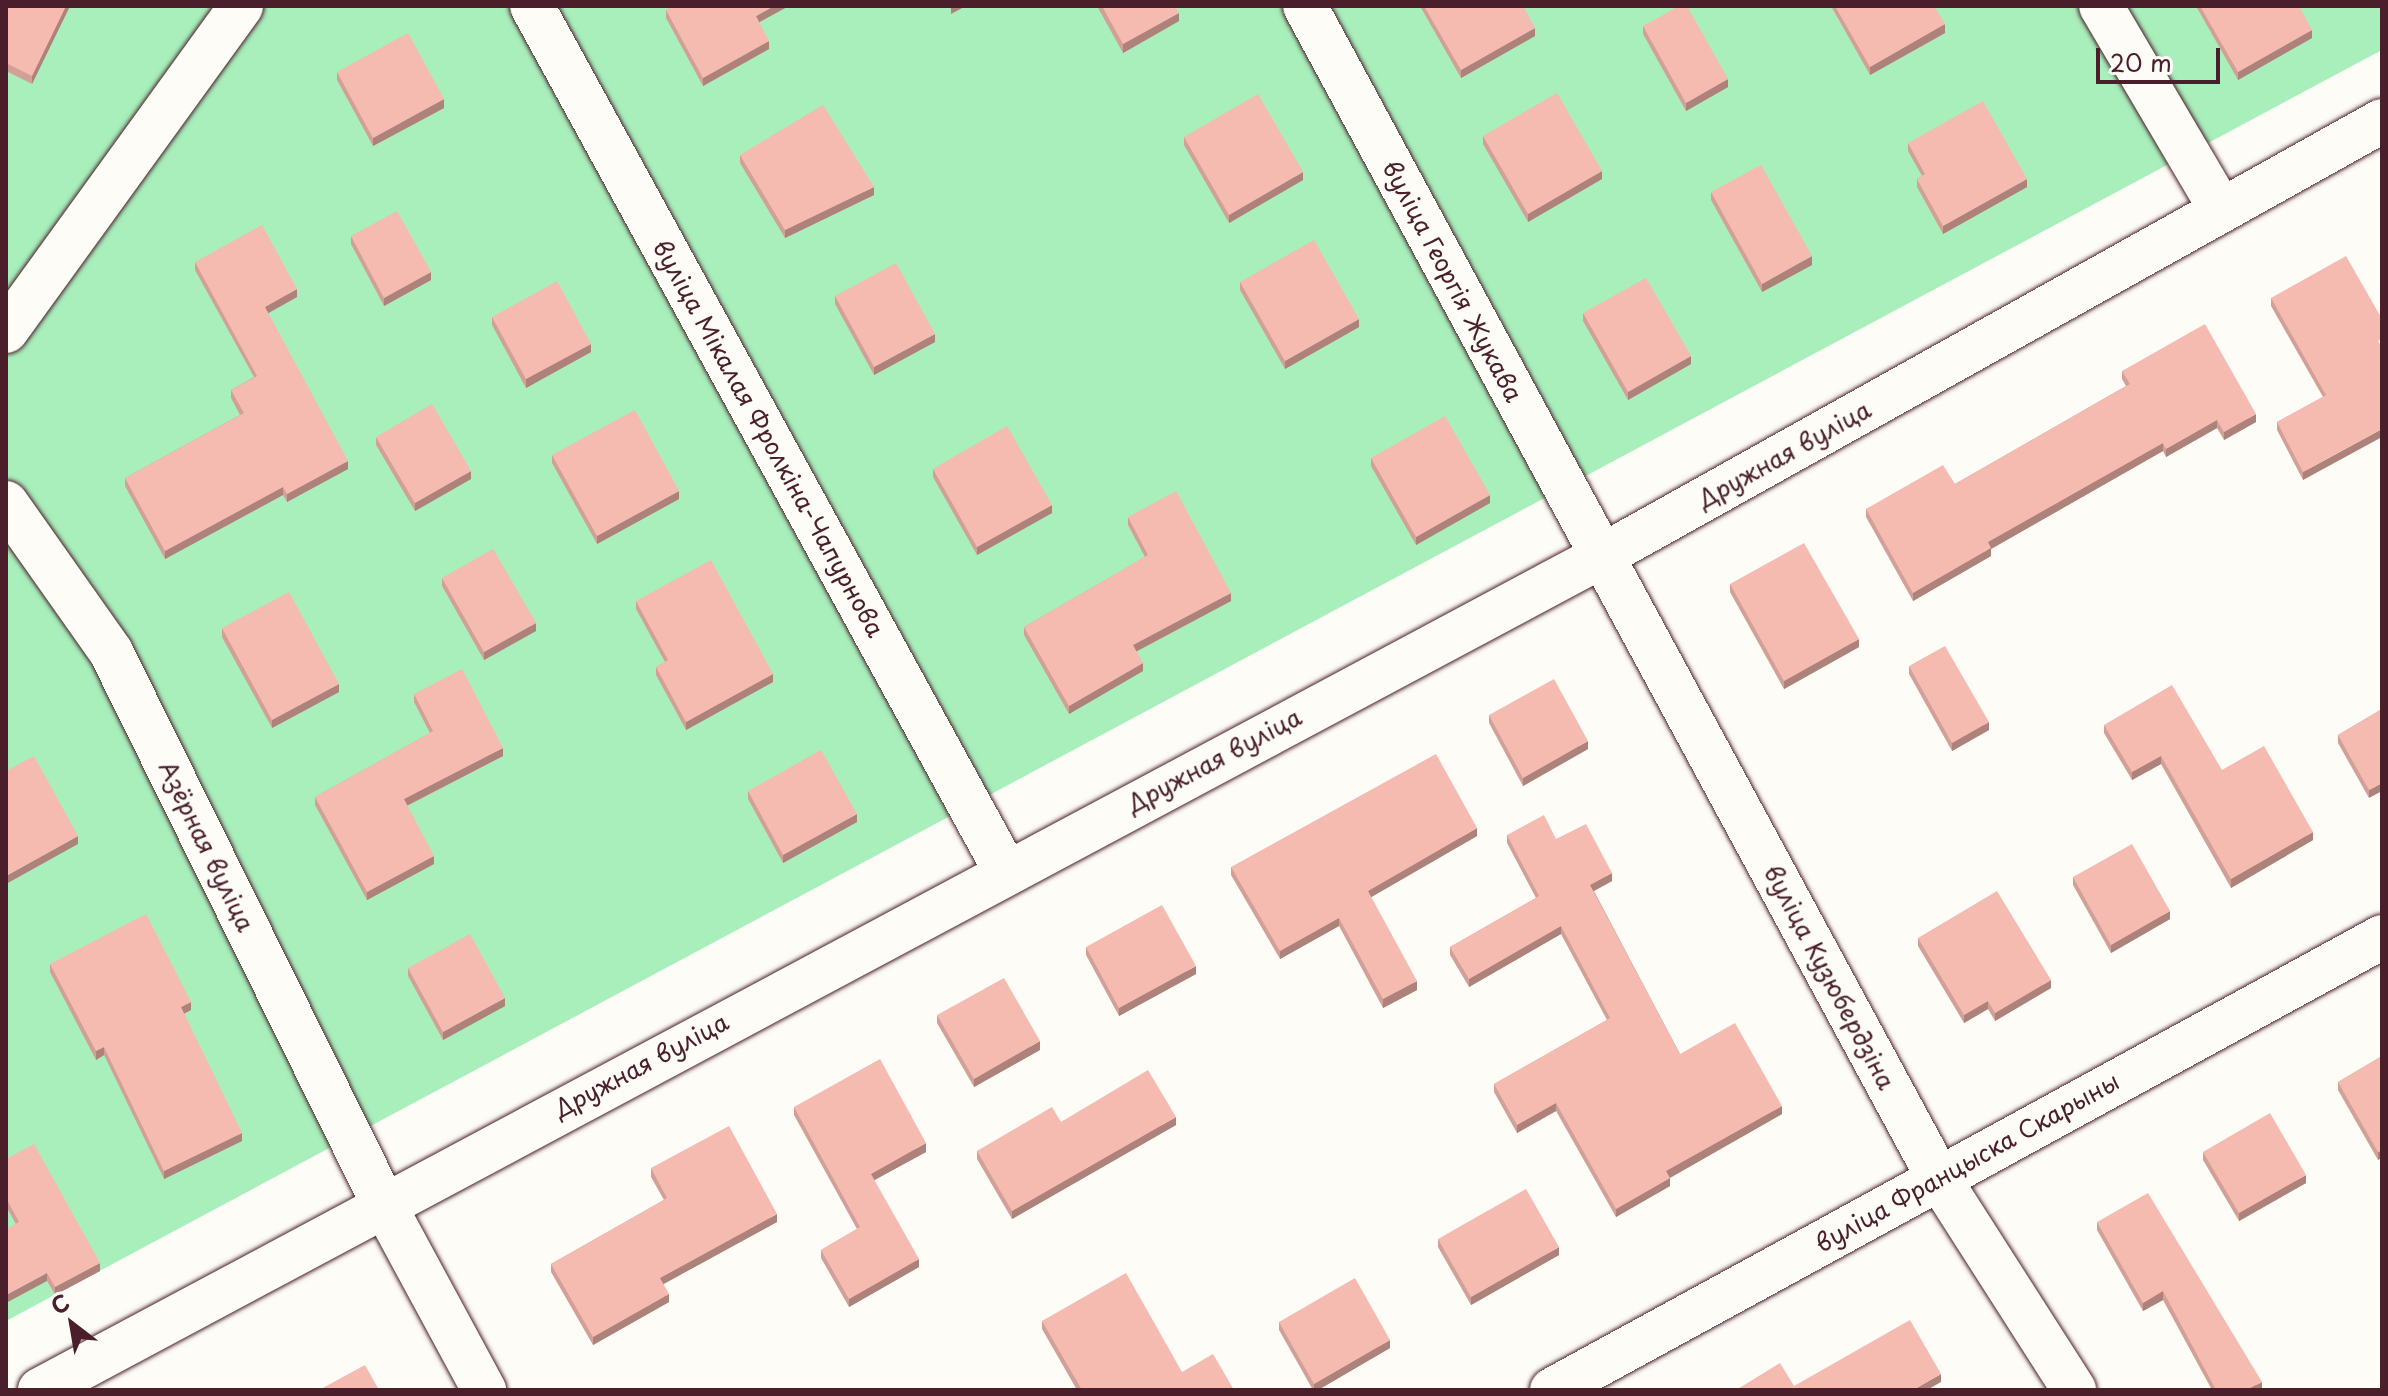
<!DOCTYPE html>
<meta charset="utf-8">
<style>
body{margin:0}
#map{position:relative;width:2388px;height:1396px;overflow:hidden;background:#fdfcf7;font-family:"Playpen Sans",sans-serif}
div>[style]{position:absolute}
.green>*{inset:0;background:#a8efbc}
.roads{filter:drop-shadow(0 0 2px #4a1f2b) drop-shadow(0 0 2px #4a1f2b)}
.minor>*{height:44px;margin:-22px;padding:0 22px;transform-origin:22px;border-radius:22px;background:#fdfcf7}
.wall>*{inset:0;background:#d3a097}
.shaded-wall>*{inset:0;background:#ac827b}
.building>*{inset:0;background:#f5bab0}
span{translate:-50% -50%;white-space:nowrap;text-align:center;line-height:1.15;-webkit-text-stroke:6px #fdfcf7;paint-order:stroke}
.street-label{font-size:24px;color:#4a1f2b}
.frame{position:absolute;inset:0;border:8px solid #4a1f2b;pointer-events:none}
.north{position:absolute;left:32px;top:1284px;width:80px;height:80px;-webkit-text-stroke:6px #fdfcf7;paint-order:stroke;rotate:329deg;font-size:22px;font-weight:700;line-height:32px;text-align:center;color:#4a1f2b}
.north::after{content:'';display:block;margin:auto;width:28px;height:36px;background:#4a1f2b;clip-path:polygon(50% 0,100% 100%,50% 72%,0 100%)}
.scale{position:absolute;left:2096px;top:48px;width:124px;height:36px;box-sizing:border-box;border:4px solid #4a1f2b;border-top:0;padding-left:10px;font-size:24px;line-height:28px;white-space:nowrap;color:#4a1f2b;-webkit-text-stroke:6px #fdfcf7;paint-order:stroke}
</style>
<div id="map">
<div class="green">
<div style="clip-path:polygon(6px 6px,2382px 6px,2382px 50px,6px 1321px)"></div>
</div>
<div class="roads">
<div class="minor">
<div style="left:532px;top:6px;width:985px;rotate:61.3deg"></div>
<div style="left:1305px;top:6px;width:1331px;rotate:61.61deg"></div>
<div style="left:1938px;top:1177px;width:253px;rotate:57.4deg"></div>
<div style="left:2101px;top:6px;width:237px;rotate:59.5deg"></div>
<div style="left:6px;top:331px;width:401px;rotate:-54.1deg"></div>
<div style="left:6px;top:503px;width:182px;rotate:54.8deg"></div>
<div style="left:111px;top:652px;width:614px;rotate:63.73deg"></div>
<div style="left:383px;top:1203px;width:213px;rotate:61.6deg"></div>
<div style="left:40px;top:1390px;width:1771px;rotate:-28.1deg"></div>
<div style="left:1602px;top:556px;width:893px;rotate:-29.15deg"></div>
<div style="left:1552px;top:1390px;width:946px;rotate:-28.62deg"></div>
</div>
</div>
<div class="wall">
<div style="clip-path:polygon(6px 6px,70px 6px,32px 84px,6px 71px)"></div>
<div style="clip-path:polygon(1097px 6px,1175px 6px,1179px 21px,1123px 53px)"></div>
<div style="clip-path:polygon(1420px 6px,1523px 6px,1535px 36px,1461px 78px)"></div>
<div style="clip-path:polygon(1831px 6px,1934px 6px,1945px 33px,1870px 75px)"></div>
<div style="clip-path:polygon(2196px 6px,2299px 6px,2312px 38px,2238px 80px)"></div>
<div style="clip-path:polygon(666px 10px,759px 22px,769px 49px,703px 86px,666px 18px)"></div>
<div style="clip-path:polygon(1643px 26px,1728px 87px,1686px 111px,1643px 34px)"></div>
<div style="clip-path:polygon(337px 72px,444px 108px,373px 146px,337px 80px)"></div>
<div style="clip-path:polygon(1483px 136px,1602px 179px,1528px 222px,1483px 144px)"></div>
<div style="clip-path:polygon(1184px 137px,1303px 180px,1229px 223px,1184px 145px)"></div>
<div style="clip-path:polygon(1908px 143px,2027px 187px,1943px 234px,1917px 187px,1917px 179px,1922px 176px,1908px 151px)"></div>
<div style="clip-path:polygon(740px 155px,874px 195px,785px 238px,740px 163px)"></div>
<div style="clip-path:polygon(1711px 192px,1812px 265px,1762px 292px,1711px 200px)"></div>
<div style="clip-path:polygon(351px 236px,431px 280px,384px 306px,351px 244px)"></div>
<div style="clip-path:polygon(195px 262px,297px 297px,268px 313px,348px 469px,287px 502px,283px 495px,165px 559px,125px 486px,125px 478px,240px 415px,231px 398px,231px 390px,254px 377px,195px 270px)"></div>
<div style="clip-path:polygon(1240px 282px,1359px 327px,1285px 369px,1240px 290px)"></div>
<div style="clip-path:polygon(835px 296px,935px 342px,874px 375px,835px 304px)"></div>
<div style="clip-path:polygon(2271px 298px,2382px 319px,2303px 480px,2277px 430px,2277px 422px,2323px 397px,2271px 306px)"></div>
<div style="clip-path:polygon(1583px 313px,1691px 364px,1628px 400px,1583px 321px)"></div>
<div style="clip-path:polygon(492px 317px,591px 352px,526px 388px,492px 325px)"></div>
<div style="clip-path:polygon(2122px 371px,2256px 422px,2224px 440px,2217px 428px,2166px 457px,2163px 451px,1991px 549px,1991px 556px,1913px 601px,1866px 517px,1866px 509px,1955px 484px,2126px 386px,2122px 379px)"></div>
<div style="clip-path:polygon(376px 437px,471px 479px,415px 511px,376px 445px)"></div>
<div style="clip-path:polygon(552px 455px,679px 499px,597px 544px,552px 463px)"></div>
<div style="clip-path:polygon(1371px 458px,1490px 503px,1416px 545px,1371px 466px)"></div>
<div style="clip-path:polygon(933px 469px,1052px 513px,977px 555px,933px 477px)"></div>
<div style="clip-path:polygon(1128px 517px,1231px 601px,1136px 652px,1143px 671px,1069px 714px,1024px 635px,1024px 627px,1145px 557px,1128px 525px)"></div>
<div style="clip-path:polygon(442px 578px,536px 631px,484px 660px,442px 586px)"></div>
<div style="clip-path:polygon(1730px 584px,1859px 647px,1784px 689px,1730px 592px)"></div>
<div style="clip-path:polygon(636px 601px,773px 682px,686px 730px,656px 675px,656px 667px,665px 662px,636px 609px)"></div>
<div style="clip-path:polygon(222px 628px,339px 692px,272px 728px,222px 637px)"></div>
<div style="clip-path:polygon(1909px 666px,1989px 730px,1952px 751px,1909px 674px)"></div>
<div style="clip-path:polygon(414px 694px,503px 756px,407px 806px,434px 864px,367px 900px,315px 805px,315px 797px,430px 733px,414px 702px)"></div>
<div style="clip-path:polygon(2382px 709px,2369px 798px,2338px 743px,2338px 735px)"></div>
<div style="clip-path:polygon(1489px 715px,1588px 749px,1523px 786px,1489px 723px)"></div>
<div style="clip-path:polygon(2104px 725px,2222px 770px,2313px 840px,2231px 888px,2161px 764px,2132px 780px,2104px 733px)"></div>
<div style="clip-path:polygon(748px 791px,857px 822px,783px 863px,748px 799px)"></div>
<div style="clip-path:polygon(1507px 835px,1556px 839px,1612px 881px,1594px 891px,1680px 1054px,1782px 1114px,1670px 1178px,1670px 1186px,1616px 1217px,1556px 1111px,1517px 1133px,1494px 1092px,1494px 1084px,1607px 1020px,1561px 934px,1469px 987px,1450px 955px,1450px 947px,1536px 898px,1507px 843px)"></div>
<div style="clip-path:polygon(1477px 836px,1371px 897px,1417px 990px,1383px 1008px,1339px 926px,1280px 959px,1231px 875px,1231px 867px)"></div>
<div style="clip-path:polygon(2073px 877px,2170px 919px,2111px 953px,2073px 885px)"></div>
<div style="clip-path:polygon(1918px 938px,2051px 988px,1995px 1021px,1988px 1009px,1964px 1023px,1918px 946px)"></div>
<div style="clip-path:polygon(1086px 947px,1196px 974px,1119px 1016px,1086px 955px)"></div>
<div style="clip-path:polygon(50px 964px,191px 1010px,184px 1014px,242px 1141px,164px 1179px,104px 1055px,96px 1060px,50px 972px)"></div>
<div style="clip-path:polygon(408px 968px,505px 1006px,443px 1040px,408px 976px)"></div>
<div style="clip-path:polygon(937px 1015px,1040px 1050px,974px 1087px,937px 1023px)"></div>
<div style="clip-path:polygon(2382px 1056px,2378px 1160px,2338px 1090px,2338px 1082px)"></div>
<div style="clip-path:polygon(794px 1107px,926px 1152px,874px 1180px,919px 1267px,849px 1307px,821px 1258px,821px 1250px,857px 1229px,794px 1115px)"></div>
<div style="clip-path:polygon(1061px 1122px,1176px 1125px,1012px 1219px,977px 1159px,977px 1151px)"></div>
<div style="clip-path:polygon(2203px 1152px,2306px 1183px,2239px 1221px,2203px 1160px)"></div>
<div style="clip-path:polygon(6px 1159px,100px 1271px,55px 1295px,6px 1206px)"></div>
<div style="clip-path:polygon(651px 1168px,777px 1222px,663px 1284px,669px 1302px,593px 1345px,551px 1272px,551px 1264px,664px 1200px,651px 1177px)"></div>
<div style="clip-path:polygon(2097px 1222px,2262px 1390px,2212px 1390px,2163px 1300px,2143px 1311px,2097px 1230px)"></div>
<div style="clip-path:polygon(1438px 1239px,1559px 1255px,1471px 1305px,1438px 1247px)"></div>
<div style="clip-path:polygon(1042px 1321px,1182px 1372px,1234px 1390px,1077px 1390px,1042px 1329px)"></div>
<div style="clip-path:polygon(1279px 1322px,1390px 1348px,1318px 1390px,1313px 1390px,1279px 1330px)"></div>
</div>
<div class="shaded-wall">
<div style="clip-path:polygon(66px 6px,70px 6px,32px 84px,32px 76px)"></div>
<div style="clip-path:polygon(774px 6px,789px 6px,756px 24px,756px 16px)"></div>
<div style="clip-path:polygon(951px 6px,966px 6px,951px 14px)"></div>
<div style="clip-path:polygon(1179px 13px,1179px 21px,1123px 53px,1123px 44px)"></div>
<div style="clip-path:polygon(1945px 24px,1945px 33px,1870px 75px,1870px 67px)"></div>
<div style="clip-path:polygon(1535px 28px,1535px 36px,1461px 78px,1461px 70px)"></div>
<div style="clip-path:polygon(2312px 30px,2312px 38px,2238px 80px,2238px 72px)"></div>
<div style="clip-path:polygon(769px 41px,769px 49px,703px 86px,703px 78px)"></div>
<div style="clip-path:polygon(1728px 79px,1728px 87px,1686px 111px,1686px 103px)"></div>
<div style="clip-path:polygon(444px 99px,444px 108px,373px 146px,373px 138px)"></div>
<div style="clip-path:polygon(1602px 171px,1602px 179px,1528px 222px,1528px 214px)"></div>
<div style="clip-path:polygon(1303px 172px,1303px 180px,1229px 223px,1229px 215px)"></div>
<div style="clip-path:polygon(2027px 179px,2027px 187px,1943px 234px,1943px 226px)"></div>
<div style="clip-path:polygon(874px 187px,874px 195px,785px 238px,785px 230px)"></div>
<div style="clip-path:polygon(1812px 256px,1812px 265px,1762px 292px,1762px 284px)"></div>
<div style="clip-path:polygon(431px 272px,431px 280px,384px 306px,384px 298px)"></div>
<div style="clip-path:polygon(297px 289px,297px 297px,265px 315px,265px 307px)"></div>
<div style="clip-path:polygon(1359px 319px,1359px 327px,1285px 369px,1285px 361px)"></div>
<div style="clip-path:polygon(935px 334px,935px 342px,874px 375px,874px 367px)"></div>
<div style="clip-path:polygon(591px 344px,591px 352px,526px 388px,526px 379px)"></div>
<div style="clip-path:polygon(1691px 356px,1691px 364px,1628px 400px,1628px 392px)"></div>
<div style="clip-path:polygon(2256px 414px,2256px 422px,2224px 440px,2224px 432px)"></div>
<div style="clip-path:polygon(2217px 420px,2217px 428px,2166px 457px,2166px 449px)"></div>
<div style="clip-path:polygon(2382px 429px,2382px 437px,2303px 480px,2303px 472px)"></div>
<div style="clip-path:polygon(2163px 443px,2163px 451px,1991px 549px,1991px 556px,1913px 601px,1913px 593px,1988px 542px)"></div>
<div style="clip-path:polygon(348px 461px,348px 469px,287px 502px,287px 494px)"></div>
<div style="clip-path:polygon(471px 471px,471px 479px,415px 511px,415px 503px)"></div>
<div style="clip-path:polygon(283px 487px,283px 495px,165px 559px,165px 551px)"></div>
<div style="clip-path:polygon(679px 491px,679px 499px,597px 544px,597px 536px)"></div>
<div style="clip-path:polygon(1490px 495px,1490px 503px,1416px 545px,1416px 537px)"></div>
<div style="clip-path:polygon(1052px 505px,1052px 513px,977px 555px,977px 547px)"></div>
<div style="clip-path:polygon(1231px 593px,1231px 601px,1133px 653px,1133px 645px)"></div>
<div style="clip-path:polygon(536px 623px,536px 631px,484px 660px,484px 652px)"></div>
<div style="clip-path:polygon(1859px 639px,1859px 647px,1784px 689px,1784px 681px)"></div>
<div style="clip-path:polygon(1143px 663px,1143px 671px,1069px 714px,1069px 706px)"></div>
<div style="clip-path:polygon(773px 674px,773px 682px,686px 730px,686px 722px)"></div>
<div style="clip-path:polygon(339px 684px,339px 692px,272px 728px,272px 720px)"></div>
<div style="clip-path:polygon(1989px 722px,1989px 730px,1952px 751px,1952px 743px)"></div>
<div style="clip-path:polygon(1588px 741px,1588px 749px,1523px 786px,1523px 778px)"></div>
<div style="clip-path:polygon(503px 748px,503px 756px,404px 807px,404px 799px)"></div>
<div style="clip-path:polygon(2161px 756px,2161px 764px,2132px 780px,2132px 772px)"></div>
<div style="clip-path:polygon(2382px 783px,2382px 791px,2369px 798px,2369px 790px)"></div>
<div style="clip-path:polygon(857px 814px,857px 822px,783px 863px,783px 855px)"></div>
<div style="clip-path:polygon(1477px 828px,1477px 836px,1368px 899px,1368px 891px)"></div>
<div style="clip-path:polygon(2313px 832px,2313px 840px,2231px 888px,2231px 879px)"></div>
<div style="clip-path:polygon(78px 836px,78px 844px,6px 884px,6px 876px)"></div>
<div style="clip-path:polygon(434px 856px,434px 864px,367px 900px,367px 892px)"></div>
<div style="clip-path:polygon(1612px 873px,1612px 881px,1590px 893px,1590px 885px)"></div>
<div style="clip-path:polygon(2170px 911px,2170px 919px,2111px 953px,2111px 945px)"></div>
<div style="clip-path:polygon(1339px 918px,1339px 926px,1280px 959px,1280px 951px)"></div>
<div style="clip-path:polygon(1561px 926px,1561px 934px,1469px 987px,1469px 979px)"></div>
<div style="clip-path:polygon(1196px 966px,1196px 974px,1119px 1016px,1119px 1008px)"></div>
<div style="clip-path:polygon(2051px 980px,2051px 988px,1995px 1021px,1995px 1013px)"></div>
<div style="clip-path:polygon(1417px 981px,1417px 990px,1383px 1008px,1383px 999px)"></div>
<div style="clip-path:polygon(505px 998px,505px 1006px,443px 1040px,443px 1032px)"></div>
<div style="clip-path:polygon(1988px 1001px,1988px 1009px,1964px 1023px,1964px 1015px)"></div>
<div style="clip-path:polygon(191px 1002px,191px 1010px,181px 1015px,181px 1007px)"></div>
<div style="clip-path:polygon(1040px 1041px,1040px 1050px,974px 1087px,974px 1079px)"></div>
<div style="clip-path:polygon(104px 1047px,104px 1055px,96px 1060px,96px 1051px)"></div>
<div style="clip-path:polygon(1556px 1103px,1556px 1111px,1517px 1133px,1517px 1125px)"></div>
<div style="clip-path:polygon(1782px 1106px,1782px 1114px,1666px 1180px,1666px 1171px)"></div>
<div style="clip-path:polygon(1176px 1117px,1176px 1125px,1012px 1219px,1012px 1211px)"></div>
<div style="clip-path:polygon(242px 1133px,242px 1141px,164px 1179px,164px 1171px)"></div>
<div style="clip-path:polygon(926px 1143px,926px 1152px,871px 1182px,871px 1174px)"></div>
<div style="clip-path:polygon(2382px 1150px,2382px 1158px,2378px 1160px,2378px 1152px)"></div>
<div style="clip-path:polygon(2306px 1175px,2306px 1183px,2239px 1221px,2239px 1213px)"></div>
<div style="clip-path:polygon(1670px 1178px,1670px 1186px,1616px 1217px,1616px 1209px)"></div>
<div style="clip-path:polygon(777px 1214px,777px 1222px,660px 1286px,660px 1278px)"></div>
<div style="clip-path:polygon(1559px 1247px,1559px 1255px,1471px 1305px,1471px 1297px)"></div>
<div style="clip-path:polygon(919px 1259px,919px 1267px,849px 1307px,849px 1299px)"></div>
<div style="clip-path:polygon(100px 1263px,100px 1271px,55px 1295px,55px 1287px)"></div>
<div style="clip-path:polygon(47px 1273px,47px 1281px,6px 1303px,6px 1295px)"></div>
<div style="clip-path:polygon(2163px 1291px,2163px 1300px,2143px 1311px,2143px 1303px)"></div>
<div style="clip-path:polygon(669px 1294px,669px 1302px,593px 1345px,593px 1337px)"></div>
<div style="clip-path:polygon(1390px 1340px,1390px 1348px,1318px 1390px,1314px 1390px,1314px 1384px)"></div>
<div style="clip-path:polygon(1941px 1374px,1941px 1382px,1927px 1390px,1913px 1390px)"></div>
<div style="clip-path:polygon(2262px 1382px,2262px 1390px,2246px 1390px)"></div>
</div>
<div class="building">
<div style="clip-path:polygon(6px 6px,66px 6px,32px 76px,6px 63px)"></div>
<div style="clip-path:polygon(673px 6px,774px 6px,756px 16px,769px 41px,703px 78px,666px 10px)"></div>
<div style="clip-path:polygon(1102px 6px,1175px 6px,1179px 13px,1123px 44px)"></div>
<div style="clip-path:polygon(1424px 6px,1523px 6px,1535px 28px,1461px 70px)"></div>
<div style="clip-path:polygon(1679px 6px,1687px 6px,1728px 79px,1686px 103px,1643px 26px)"></div>
<div style="clip-path:polygon(1835px 6px,1934px 6px,1945px 24px,1870px 67px)"></div>
<div style="clip-path:polygon(2200px 6px,2299px 6px,2312px 30px,2238px 72px)"></div>
<div style="clip-path:polygon(408px 33px,444px 99px,373px 138px,337px 72px)"></div>
<div style="clip-path:polygon(1557px 93px,1602px 171px,1528px 214px,1483px 136px)"></div>
<div style="clip-path:polygon(1258px 94px,1303px 172px,1229px 215px,1184px 137px)"></div>
<div style="clip-path:polygon(1983px 101px,2027px 179px,1943px 226px,1917px 179px,1925px 174px,1908px 143px)"></div>
<div style="clip-path:polygon(823px 105px,874px 187px,785px 230px,740px 155px)"></div>
<div style="clip-path:polygon(1761px 165px,1812px 256px,1762px 284px,1711px 192px)"></div>
<div style="clip-path:polygon(397px 211px,431px 272px,384px 298px,351px 236px)"></div>
<div style="clip-path:polygon(262px 225px,297px 289px,265px 307px,348px 461px,287px 494px,283px 487px,165px 551px,125px 478px,244px 413px,231px 390px,257px 376px,195px 262px)"></div>
<div style="clip-path:polygon(1314px 240px,1359px 319px,1285px 361px,1240px 282px)"></div>
<div style="clip-path:polygon(2346px 256px,2382px 319px,2382px 339px,2378px 341px,2382px 348px,2382px 429px,2303px 472px,2277px 422px,2326px 395px,2271px 298px)"></div>
<div style="clip-path:polygon(896px 263px,935px 334px,874px 367px,835px 296px)"></div>
<div style="clip-path:polygon(1646px 278px,1691px 356px,1628px 392px,1583px 313px)"></div>
<div style="clip-path:polygon(557px 281px,591px 344px,526px 379px,492px 317px)"></div>
<div style="clip-path:polygon(2205px 324px,2256px 414px,2224px 432px,2217px 420px,2166px 449px,2163px 443px,1988px 542px,1991px 548px,1913px 593px,1866px 509px,1943px 465px,1955px 484px,2130px 384px,2122px 371px)"></div>
<div style="clip-path:polygon(432px 404px,471px 471px,415px 503px,376px 437px)"></div>
<div style="clip-path:polygon(635px 410px,679px 491px,597px 536px,552px 455px)"></div>
<div style="clip-path:polygon(1445px 416px,1490px 495px,1416px 537px,1371px 458px)"></div>
<div style="clip-path:polygon(1007px 426px,1052px 505px,977px 547px,933px 469px)"></div>
<div style="clip-path:polygon(1176px 491px,1231px 593px,1133px 645px,1143px 663px,1069px 706px,1024px 627px,1148px 555px,1128px 517px)"></div>
<div style="clip-path:polygon(1804px 543px,1859px 639px,1784px 681px,1730px 584px)"></div>
<div style="clip-path:polygon(493px 549px,536px 623px,484px 652px,442px 578px)"></div>
<div style="clip-path:polygon(711px 560px,773px 674px,686px 722px,656px 667px,668px 660px,636px 601px)"></div>
<div style="clip-path:polygon(289px 592px,339px 684px,272px 720px,222px 628px)"></div>
<div style="clip-path:polygon(1945px 646px,1989px 722px,1952px 743px,1909px 666px)"></div>
<div style="clip-path:polygon(462px 669px,503px 748px,404px 799px,434px 856px,367px 892px,315px 797px,433px 731px,414px 694px)"></div>
<div style="clip-path:polygon(1554px 679px,1588px 741px,1523px 778px,1489px 715px)"></div>
<div style="clip-path:polygon(2172px 685px,2222px 770px,2264px 746px,2313px 832px,2231px 879px,2161px 756px,2132px 772px,2104px 725px)"></div>
<div style="clip-path:polygon(2382px 709px,2382px 783px,2369px 790px,2338px 735px)"></div>
<div style="clip-path:polygon(821px 750px,857px 814px,783px 855px,748px 791px)"></div>
<div style="clip-path:polygon(1436px 754px,1477px 828px,1368px 891px,1417px 981px,1383px 999px,1339px 918px,1280px 951px,1231px 867px)"></div>
<div style="clip-path:polygon(34px 756px,78px 836px,6px 876px,6px 771px)"></div>
<div style="clip-path:polygon(1544px 815px,1556px 839px,1586px 824px,1612px 873px,1590px 885px,1680px 1054px,1735px 1023px,1782px 1106px,1666px 1171px,1670px 1178px,1616px 1209px,1556px 1103px,1517px 1125px,1494px 1084px,1610px 1018px,1561px 926px,1469px 979px,1450px 947px,1539px 896px,1507px 835px)"></div>
<div style="clip-path:polygon(2132px 844px,2170px 911px,2111px 945px,2073px 877px)"></div>
<div style="clip-path:polygon(1997px 891px,2051px 980px,1995px 1013px,1988px 1001px,1964px 1015px,1918px 938px)"></div>
<div style="clip-path:polygon(1162px 905px,1196px 966px,1119px 1008px,1086px 947px)"></div>
<div style="clip-path:polygon(146px 914px,191px 1002px,181px 1007px,242px 1133px,164px 1171px,104px 1047px,96px 1051px,50px 964px)"></div>
<div style="clip-path:polygon(470px 934px,505px 998px,443px 1032px,408px 968px)"></div>
<div style="clip-path:polygon(1004px 978px,1040px 1041px,974px 1079px,937px 1015px)"></div>
<div style="clip-path:polygon(2382px 1056px,2382px 1150px,2378px 1152px,2338px 1082px)"></div>
<div style="clip-path:polygon(880px 1059px,926px 1143px,871px 1174px,919px 1259px,849px 1299px,821px 1250px,860px 1227px,794px 1107px)"></div>
<div style="clip-path:polygon(1148px 1070px,1176px 1117px,1012px 1211px,977px 1151px,1052px 1107px,1061px 1122px)"></div>
<div style="clip-path:polygon(2270px 1113px,2306px 1175px,2239px 1213px,2203px 1152px)"></div>
<div style="clip-path:polygon(729px 1126px,777px 1214px,660px 1278px,669px 1294px,593px 1337px,551px 1264px,667px 1198px,651px 1168px)"></div>
<div style="clip-path:polygon(34px 1144px,100px 1263px,55px 1287px,47px 1273px,6px 1295px,6px 1229px,19px 1222px,6px 1198px,6px 1159px)"></div>
<div style="clip-path:polygon(1526px 1189px,1559px 1247px,1471px 1297px,1438px 1239px)"></div>
<div style="clip-path:polygon(2148px 1193px,2262px 1382px,2246px 1390px,2216px 1390px,2163px 1291px,2143px 1303px,2097px 1222px)"></div>
<div style="clip-path:polygon(1126px 1273px,1182px 1372px,1213px 1354px,1234px 1390px,1082px 1390px,1042px 1321px)"></div>
<div style="clip-path:polygon(1355px 1278px,1390px 1340px,1314px 1384px,1279px 1322px)"></div>
<div style="clip-path:polygon(1910px 1320px,1941px 1374px,1913px 1390px,1736px 1390px,1780px 1363px,1794px 1386px)"></div>
<div style="clip-path:polygon(365px 1365px,379px 1390px,319px 1390px)"></div>
</div>
<div class="street-label">
<span style="left:1453px;top:281px;rotate:62deg">вуліца Георгія Жукава</span>
<span style="left:769px;top:438px;rotate:61deg">вуліца Мікалая Фролкіна-Чапурнова</span>
<span style="left:1784px;top:454px;rotate:-29deg">Дружная вуліца</span>
<span style="left:1214px;top:760px;rotate:-28deg">Дружная вуліца</span>
<span style="left:207px;top:846px;rotate:64deg">Азёрная вуліца</span>
<span style="left:1830px;top:977px;rotate:62deg">вуліца Кузюбердзіна</span>
<span style="left:641px;top:1065px;rotate:-28deg">Дружная вуліца</span>
<span style="left:1967px;top:1162px;rotate:-29deg">вуліца Францыска Скарыны</span>
</div>
<div class="frame"></div>
<div class="north">С</div>
<div class="scale">20 m</div>
</div>
